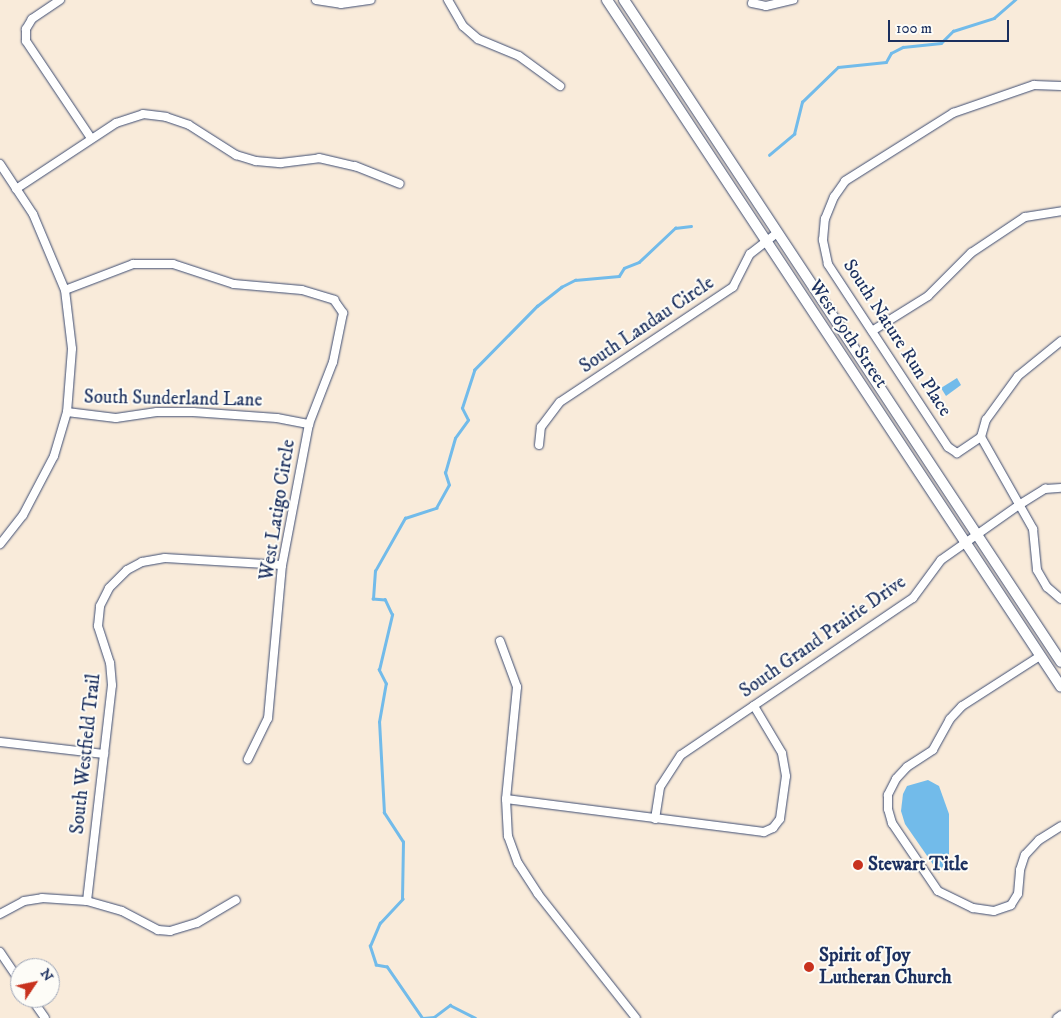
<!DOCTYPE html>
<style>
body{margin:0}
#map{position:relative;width:1061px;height:1018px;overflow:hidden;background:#f9ebda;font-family:"IM FELL DW Pica",serif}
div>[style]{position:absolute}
.water>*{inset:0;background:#72bbea}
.stream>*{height:2.5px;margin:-1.25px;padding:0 1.25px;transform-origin:1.25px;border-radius:1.25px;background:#72bbea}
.roads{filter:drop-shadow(0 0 1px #3c4b71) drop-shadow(0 0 1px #3c4b71)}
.minor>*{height:8px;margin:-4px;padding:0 4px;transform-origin:4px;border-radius:4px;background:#fff}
.tertiary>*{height:9px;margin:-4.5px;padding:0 4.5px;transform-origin:4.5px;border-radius:4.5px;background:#fff}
.secondary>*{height:10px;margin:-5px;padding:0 5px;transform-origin:5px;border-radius:5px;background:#fff}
.dots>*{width:14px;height:14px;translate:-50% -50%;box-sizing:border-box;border:2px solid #fdfcf7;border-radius:50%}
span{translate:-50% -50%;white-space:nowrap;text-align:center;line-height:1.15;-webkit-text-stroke:4px #fdfcf7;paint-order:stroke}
.street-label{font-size:19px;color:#1b2f5e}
.poi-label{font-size:19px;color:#1b2f5e;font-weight:700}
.left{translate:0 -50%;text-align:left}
.north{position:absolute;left:10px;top:958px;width:50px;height:50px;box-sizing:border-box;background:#fdfcf7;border:1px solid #a3aaba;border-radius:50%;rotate:56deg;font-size:14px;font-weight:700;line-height:20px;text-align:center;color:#1b2f5e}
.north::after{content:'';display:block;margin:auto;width:18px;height:22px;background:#c8321e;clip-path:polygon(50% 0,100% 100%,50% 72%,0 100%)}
.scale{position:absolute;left:888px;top:20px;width:121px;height:22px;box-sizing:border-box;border:2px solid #1b2f5e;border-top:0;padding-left:6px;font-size:15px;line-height:18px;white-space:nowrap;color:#1b2f5e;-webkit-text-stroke:4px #fdfcf7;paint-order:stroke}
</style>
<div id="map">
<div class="water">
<div style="clip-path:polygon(957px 378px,961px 385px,946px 396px,941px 388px)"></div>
<div style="clip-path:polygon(928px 780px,939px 786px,949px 814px,949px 856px,939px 873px,905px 824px,901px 811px,903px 794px,907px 786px)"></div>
</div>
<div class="stream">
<div style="left:769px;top:155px;width:33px;rotate:-40deg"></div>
<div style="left:794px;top:134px;width:33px;rotate:-76deg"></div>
<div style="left:802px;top:102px;width:50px;rotate:-44.2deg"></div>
<div style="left:838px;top:67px;width:48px;rotate:-5.9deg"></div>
<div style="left:886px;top:62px;width:10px;rotate:-61deg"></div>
<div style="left:891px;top:53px;width:13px;rotate:-27deg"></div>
<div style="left:903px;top:47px;width:38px;rotate:-6deg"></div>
<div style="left:941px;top:43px;width:17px;rotate:-45deg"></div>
<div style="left:953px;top:31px;width:43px;rotate:-17.6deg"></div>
<div style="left:994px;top:18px;width:28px;rotate:-41deg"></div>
<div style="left:422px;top:1018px;width:62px;rotate:-124.5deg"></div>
<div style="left:387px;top:967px;width:11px;rotate:-170deg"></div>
<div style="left:376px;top:965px;width:20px;rotate:-108deg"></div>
<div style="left:370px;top:946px;width:25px;rotate:-67deg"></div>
<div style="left:380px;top:923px;width:33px;rotate:-47deg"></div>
<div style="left:402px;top:899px;width:57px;rotate:-89deg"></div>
<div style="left:403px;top:842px;width:35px;rotate:-123deg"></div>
<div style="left:384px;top:813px;width:91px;rotate:-93.1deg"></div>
<div style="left:379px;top:722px;width:39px;rotate:-80deg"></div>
<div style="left:386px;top:684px;width:16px;rotate:-117deg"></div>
<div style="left:379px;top:670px;width:57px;rotate:-76.7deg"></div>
<div style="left:392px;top:615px;width:17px;rotate:-115deg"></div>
<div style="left:385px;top:600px;width:12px;rotate:-175deg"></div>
<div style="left:373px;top:599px;width:28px;rotate:-86deg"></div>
<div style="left:375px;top:571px;width:61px;rotate:-60.5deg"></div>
<div style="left:405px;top:518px;width:33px;rotate:-18deg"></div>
<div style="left:436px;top:508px;width:26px;rotate:-61deg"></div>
<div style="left:449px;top:485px;width:13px;rotate:-108deg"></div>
<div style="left:445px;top:473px;width:36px;rotate:-74deg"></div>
<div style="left:455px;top:438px;width:22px;rotate:-54deg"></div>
<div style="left:468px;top:420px;width:13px;rotate:-117deg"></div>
<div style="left:462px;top:408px;width:40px;rotate:-72deg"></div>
<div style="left:474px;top:370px;width:90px;rotate:-45.5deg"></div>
<div style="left:537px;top:306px;width:31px;rotate:-38deg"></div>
<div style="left:561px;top:287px;width:16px;rotate:-27deg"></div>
<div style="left:575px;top:280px;width:44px;rotate:-5.2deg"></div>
<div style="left:619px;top:276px;width:9px;rotate:-58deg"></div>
<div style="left:624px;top:268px;width:16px;rotate:-22deg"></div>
<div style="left:639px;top:262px;width:50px;rotate:-43.4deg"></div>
<div style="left:675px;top:228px;width:16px;rotate:-7deg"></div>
<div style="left:423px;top:1018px;width:11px;rotate:-5deg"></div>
<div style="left:434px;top:1017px;width:20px;rotate:-37deg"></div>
<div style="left:450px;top:1005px;width:28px;rotate:27deg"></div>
</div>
<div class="roads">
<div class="minor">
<div style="left:60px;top:0;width:34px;rotate:146deg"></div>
<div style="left:32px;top:19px;width:12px;rotate:121deg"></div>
<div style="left:26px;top:29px;width:12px;rotate:90deg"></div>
<div style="left:26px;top:41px;width:117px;rotate:56.2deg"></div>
<div style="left:316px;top:0;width:25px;rotate:9deg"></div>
<div style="left:341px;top:4px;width:30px;rotate:-8deg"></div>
<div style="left:448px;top:0;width:30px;rotate:60deg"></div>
<div style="left:463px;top:26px;width:20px;rotate:41deg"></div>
<div style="left:478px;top:39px;width:44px;rotate:22.5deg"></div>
<div style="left:519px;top:56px;width:51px;rotate:36.2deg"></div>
<div style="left:752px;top:3px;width:14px;rotate:12deg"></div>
<div style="left:766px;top:6px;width:28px;rotate:-13deg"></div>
<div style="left:0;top:164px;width:60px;rotate:56.6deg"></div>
<div style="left:33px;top:214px;width:82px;rotate:67.2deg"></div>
<div style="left:65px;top:290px;width:59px;rotate:83.2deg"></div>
<div style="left:72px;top:349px;width:63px;rotate:94.5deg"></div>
<div style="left:67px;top:412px;width:46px;rotate:106.5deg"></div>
<div style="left:54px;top:456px;width:67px;rotate:117.7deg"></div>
<div style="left:23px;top:515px;width:37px;rotate:128deg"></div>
<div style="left:16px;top:189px;width:120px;rotate:-33.4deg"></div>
<div style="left:116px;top:123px;width:28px;rotate:-18deg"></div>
<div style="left:143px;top:114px;width:23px;rotate:7deg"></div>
<div style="left:166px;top:117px;width:24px;rotate:19deg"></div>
<div style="left:189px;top:125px;width:56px;rotate:32.6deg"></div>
<div style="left:236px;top:155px;width:21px;rotate:17deg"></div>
<div style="left:256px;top:161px;width:25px;rotate:5deg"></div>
<div style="left:281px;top:163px;width:38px;rotate:-7deg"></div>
<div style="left:319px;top:158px;width:37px;rotate:13deg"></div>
<div style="left:355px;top:166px;width:48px;rotate:21.8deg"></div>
<div style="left:65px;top:290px;width:73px;rotate:-20.9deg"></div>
<div style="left:133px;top:264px;width:40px"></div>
<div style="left:173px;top:264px;width:64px;rotate:18.2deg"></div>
<div style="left:234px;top:284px;width:68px;rotate:5deg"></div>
<div style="left:302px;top:290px;width:34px;rotate:17deg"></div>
<div style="left:334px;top:300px;width:16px;rotate:55deg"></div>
<div style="left:343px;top:313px;width:50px;rotate:101.5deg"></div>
<div style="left:333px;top:362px;width:66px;rotate:111.2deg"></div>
<div style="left:309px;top:424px;width:144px;rotate:100.8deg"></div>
<div style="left:282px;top:565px;width:154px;rotate:95.2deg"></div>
<div style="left:268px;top:718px;width:46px;rotate:116deg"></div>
<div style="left:872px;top:331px;width:66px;rotate:-32deg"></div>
<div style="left:928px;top:296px;width:61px;rotate:-45deg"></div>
<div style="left:971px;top:253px;width:65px;rotate:-33.7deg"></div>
<div style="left:1025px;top:217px;width:36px;rotate:-9deg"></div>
<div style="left:67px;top:412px;width:49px;rotate:7deg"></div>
<div style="left:116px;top:418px;width:41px;rotate:-8.3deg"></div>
<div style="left:157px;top:412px;width:36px"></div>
<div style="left:193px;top:412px;width:84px;rotate:4.1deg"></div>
<div style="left:277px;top:418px;width:33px;rotate:11deg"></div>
<div style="left:981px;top:437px;width:29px;rotate:146deg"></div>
<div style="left:957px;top:453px;width:11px;rotate:-146deg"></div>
<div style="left:948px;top:447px;width:219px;rotate:-123.3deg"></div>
<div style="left:828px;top:264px;width:25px;rotate:-102deg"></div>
<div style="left:823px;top:240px;width:21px;rotate:-85deg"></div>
<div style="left:825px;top:219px;width:24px;rotate:-68deg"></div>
<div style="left:834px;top:197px;width:19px;rotate:-55deg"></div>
<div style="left:845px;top:181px;width:128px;rotate:-32.2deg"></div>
<div style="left:953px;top:113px;width:86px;rotate:-19.1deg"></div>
<div style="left:1034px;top:85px;width:27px;rotate:2deg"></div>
<div style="left:981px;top:437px;width:106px;rotate:60.5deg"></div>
<div style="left:1033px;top:529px;width:41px;rotate:84.4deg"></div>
<div style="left:1037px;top:570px;width:20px;rotate:60deg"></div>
<div style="left:1047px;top:587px;width:18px;rotate:41deg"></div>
<div style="left:981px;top:437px;width:18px;rotate:-74deg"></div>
<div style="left:986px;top:420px;width:54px;rotate:-54deg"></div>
<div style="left:1018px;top:376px;width:55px;rotate:-39.1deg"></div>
<div style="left:539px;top:445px;width:18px;rotate:-84deg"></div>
<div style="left:541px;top:427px;width:31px;rotate:-53deg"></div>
<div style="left:560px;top:402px;width:208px;rotate:-33.6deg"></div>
<div style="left:733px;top:287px;width:37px;rotate:-63deg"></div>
<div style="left:750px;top:254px;width:34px;rotate:-38deg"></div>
<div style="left:500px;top:641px;width:49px;rotate:69.7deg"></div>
<div style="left:517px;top:687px;width:113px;rotate:95.6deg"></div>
<div style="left:506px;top:799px;width:37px;rotate:87deg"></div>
<div style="left:508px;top:836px;width:29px;rotate:70deg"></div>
<div style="left:518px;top:863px;width:37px;rotate:57deg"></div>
<div style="left:538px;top:894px;width:158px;rotate:51.7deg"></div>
<div style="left:1040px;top:656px;width:93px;rotate:147.3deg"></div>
<div style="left:962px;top:706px;width:18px;rotate:133deg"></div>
<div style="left:950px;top:719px;width:35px;rotate:119deg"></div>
<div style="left:933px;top:750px;width:31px;rotate:147deg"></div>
<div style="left:907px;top:767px;width:16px;rotate:133deg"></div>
<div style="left:896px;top:779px;width:18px;rotate:117deg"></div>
<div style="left:888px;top:795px;width:14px;rotate:90deg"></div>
<div style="left:888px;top:809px;width:15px;rotate:74deg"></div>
<div style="left:892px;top:823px;width:82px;rotate:55.9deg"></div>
<div style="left:938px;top:891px;width:39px;rotate:26deg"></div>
<div style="left:973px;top:908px;width:21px;rotate:8deg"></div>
<div style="left:994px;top:911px;width:18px;rotate:-19deg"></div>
<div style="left:1011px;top:905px;width:13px;rotate:-58deg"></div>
<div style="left:1018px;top:894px;width:24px;rotate:-85deg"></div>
<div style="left:1020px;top:870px;width:16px;rotate:-72deg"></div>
<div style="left:1025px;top:855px;width:21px;rotate:-47deg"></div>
<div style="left:1039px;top:840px;width:26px;rotate:-32deg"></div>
<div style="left:0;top:742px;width:105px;rotate:6.6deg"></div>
<div style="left:506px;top:799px;width:260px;rotate:7.3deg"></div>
<div style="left:764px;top:832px;width:10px;rotate:-24deg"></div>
<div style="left:773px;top:828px;width:11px;rotate:-52deg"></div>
<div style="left:780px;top:819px;width:43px;rotate:-82.1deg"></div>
<div style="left:786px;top:776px;width:23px;rotate:-100deg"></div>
<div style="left:782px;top:753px;width:55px;rotate:-120.8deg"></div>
<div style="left:655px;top:819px;width:32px;rotate:-81deg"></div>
<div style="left:660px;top:787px;width:38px;rotate:-57deg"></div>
<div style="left:681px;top:755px;width:280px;rotate:-34.1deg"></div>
<div style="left:913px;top:598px;width:47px;rotate:-53.6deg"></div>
<div style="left:941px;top:560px;width:95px;rotate:-35.2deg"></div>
<div style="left:1019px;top:505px;width:31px;rotate:-32deg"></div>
<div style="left:1045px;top:489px;width:16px;rotate:-4deg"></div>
<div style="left:87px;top:901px;width:217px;rotate:-83.4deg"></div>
<div style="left:112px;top:685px;width:22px;rotate:-95deg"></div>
<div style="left:110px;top:663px;width:39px;rotate:-108deg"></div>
<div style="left:98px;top:626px;width:20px;rotate:-84deg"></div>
<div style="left:100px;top:606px;width:20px;rotate:-63deg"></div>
<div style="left:109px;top:588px;width:25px;rotate:-45deg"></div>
<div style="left:127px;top:570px;width:17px;rotate:-28deg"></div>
<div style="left:142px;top:562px;width:23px;rotate:-10deg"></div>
<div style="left:165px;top:558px;width:117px;rotate:3.4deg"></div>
<div style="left:0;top:914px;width:27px;rotate:-28deg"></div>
<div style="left:24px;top:901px;width:18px;rotate:-9deg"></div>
<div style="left:42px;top:898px;width:45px;rotate:3.8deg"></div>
<div style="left:87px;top:901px;width:36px;rotate:16deg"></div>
<div style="left:122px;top:911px;width:41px;rotate:27.8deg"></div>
<div style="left:158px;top:930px;width:12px;rotate:5deg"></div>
<div style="left:170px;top:931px;width:28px;rotate:-17deg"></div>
<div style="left:197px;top:923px;width:45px;rotate:-30.5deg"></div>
<div style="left:0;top:952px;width:36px;rotate:56deg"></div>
<div style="left:31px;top:998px;width:24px;rotate:55deg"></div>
</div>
<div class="tertiary">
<div style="left:1057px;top:1018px;width:5px;rotate:-37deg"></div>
</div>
<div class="secondary">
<div style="left:607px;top:0;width:823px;rotate:56.54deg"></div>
<div style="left:624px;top:0;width:793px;rotate:56.57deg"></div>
</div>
</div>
<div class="dots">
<div style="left:858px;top:865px;background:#c8321e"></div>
<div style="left:809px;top:967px;background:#c8321e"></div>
</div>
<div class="street-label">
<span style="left:647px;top:325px;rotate:-34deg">South Landau Circle</span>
<span style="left:848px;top:334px;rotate:56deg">West 69th Street</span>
<span style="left:897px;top:338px;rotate:57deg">South Nature Run Place</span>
<span style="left:173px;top:399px;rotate:1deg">South Sunderland Lane</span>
<span style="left:278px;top:510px;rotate:-81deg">West Latigo Circle</span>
<span style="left:823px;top:637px;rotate:-35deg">South Grand Prairie Drive</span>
<span style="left:86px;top:754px;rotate:-84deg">South Westfield Trail</span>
</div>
<div class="poi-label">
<span class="left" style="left:868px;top:865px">Stewart Title</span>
<span class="left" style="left:819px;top:967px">Spirit of Joy<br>Lutheran Church</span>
</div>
<div class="north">N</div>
<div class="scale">100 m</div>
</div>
